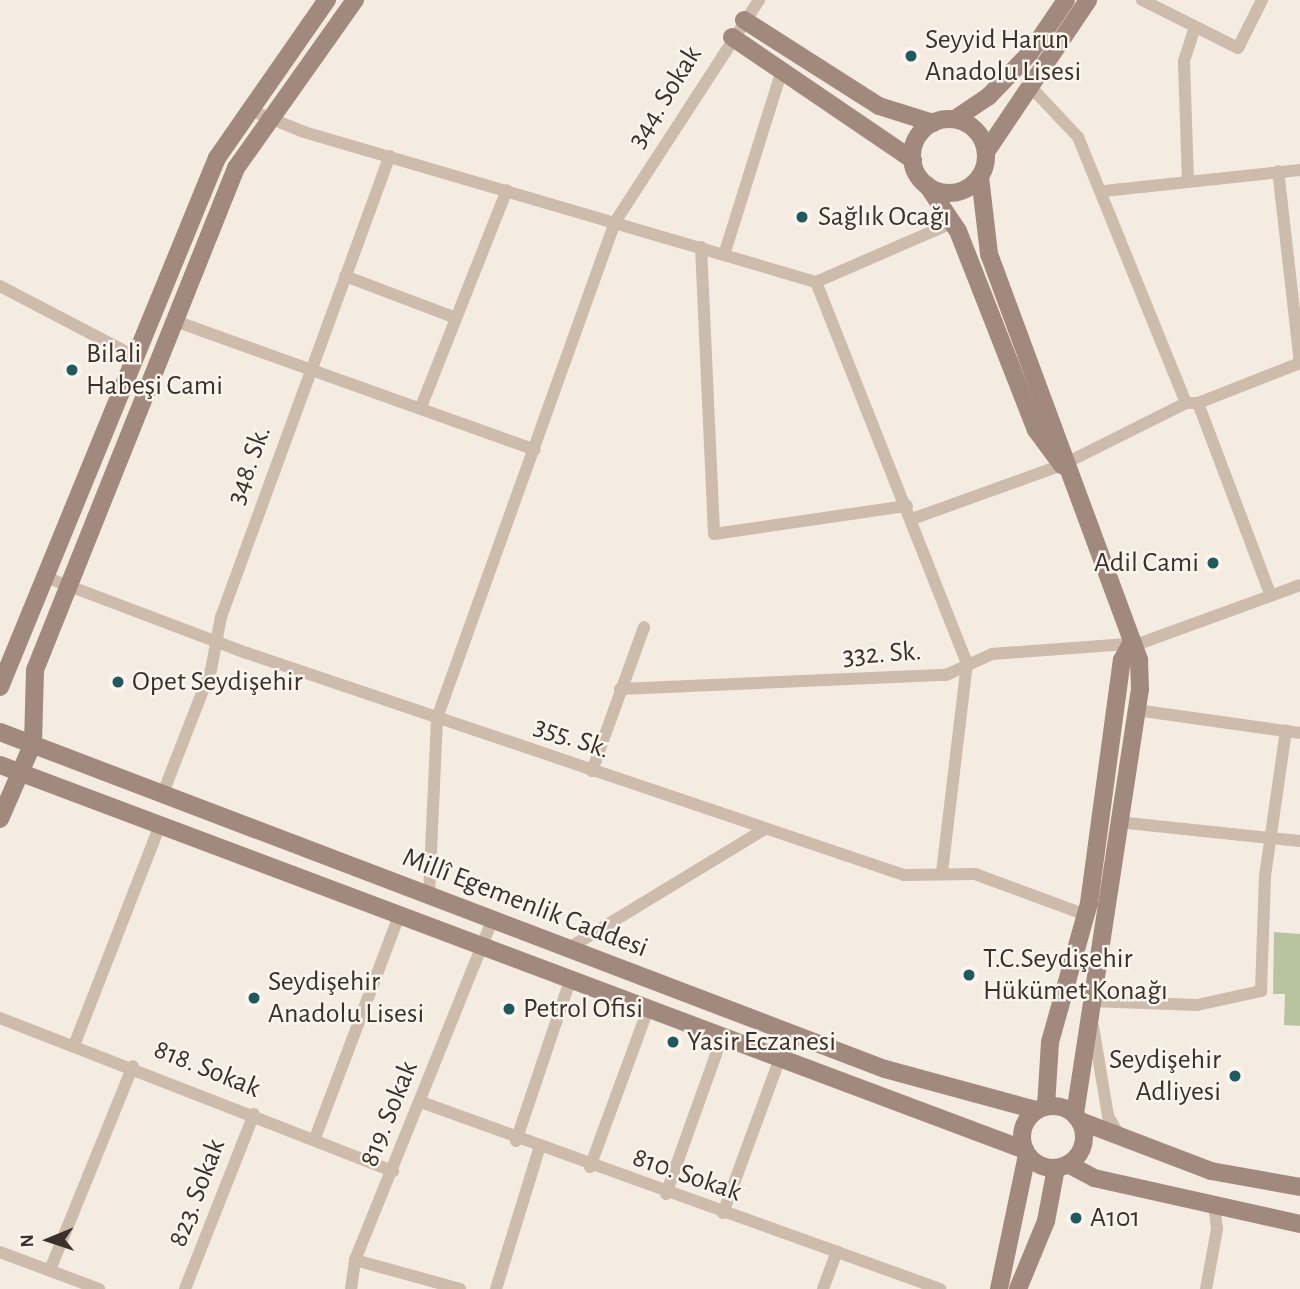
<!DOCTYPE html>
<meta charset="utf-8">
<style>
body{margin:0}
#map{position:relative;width:1300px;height:1289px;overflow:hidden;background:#f4ebe1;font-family:"Alegreya Sans",sans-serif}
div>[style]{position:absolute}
.green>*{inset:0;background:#b8c4a0}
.street>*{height:12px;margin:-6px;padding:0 6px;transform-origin:6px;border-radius:6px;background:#cdbbac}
.secondary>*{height:18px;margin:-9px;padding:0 9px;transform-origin:9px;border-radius:9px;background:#a18a7d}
.secondary>.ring{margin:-9px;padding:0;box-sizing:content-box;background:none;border:18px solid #a18a7d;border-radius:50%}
.dots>*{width:19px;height:19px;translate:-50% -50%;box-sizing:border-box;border:4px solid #fbf5ee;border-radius:50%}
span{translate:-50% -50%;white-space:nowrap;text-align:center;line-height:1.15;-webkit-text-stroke:5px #fbf5ee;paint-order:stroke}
.poi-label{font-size:28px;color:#3b302b}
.left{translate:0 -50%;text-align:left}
.right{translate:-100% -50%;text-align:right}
.street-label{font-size:28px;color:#3b302b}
.north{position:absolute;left:14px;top:1205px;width:70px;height:70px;-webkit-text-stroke:5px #fbf5ee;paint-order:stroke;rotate:268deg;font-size:19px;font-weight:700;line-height:28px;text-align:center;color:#3b302b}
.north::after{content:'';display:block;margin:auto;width:24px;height:32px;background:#3b302b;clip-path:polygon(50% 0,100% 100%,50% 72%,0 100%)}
</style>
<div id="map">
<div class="green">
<div style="clip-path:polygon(1274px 932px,1300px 934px,1300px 1026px,1284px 1025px,1285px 994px,1273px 994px)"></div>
</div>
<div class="street">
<div style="left:1142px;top:0;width:107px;rotate:26.6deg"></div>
<div style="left:1238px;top:48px;width:54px;rotate:-63.4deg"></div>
<div style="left:250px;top:110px;width:58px;rotate:22.2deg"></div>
<div style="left:304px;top:132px;width:534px;rotate:16.33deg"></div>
<div style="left:816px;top:282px;width:148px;rotate:-23.5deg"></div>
<div style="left:1188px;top:182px;width:121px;rotate:-91.9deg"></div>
<div style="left:1184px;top:61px;width:35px;rotate:-72deg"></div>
<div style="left:1104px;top:191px;width:197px;rotate:-6.1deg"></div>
<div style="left:701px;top:247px;width:287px;rotate:87.4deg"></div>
<div style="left:714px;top:534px;width:195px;rotate:-8.3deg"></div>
<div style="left:724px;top:255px;width:194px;rotate:-72.6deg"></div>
<div style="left:345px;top:276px;width:119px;rotate:20.7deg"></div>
<div style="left:816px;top:282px;width:410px;rotate:68.4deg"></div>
<div style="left:967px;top:663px;width:212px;rotate:96.8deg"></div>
<div style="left:0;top:286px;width:153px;rotate:27.6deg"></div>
<div style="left:175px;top:321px;width:382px;rotate:19.7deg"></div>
<div style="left:1189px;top:403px;width:9px"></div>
<div style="left:1198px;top:403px;width:206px;rotate:69.3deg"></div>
<div style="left:1198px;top:403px;width:110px;rotate:-21.4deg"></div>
<div style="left:1300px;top:363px;width:193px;rotate:-96.5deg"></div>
<div style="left:421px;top:407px;width:233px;rotate:-68.4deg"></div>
<div style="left:912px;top:519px;width:159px;rotate:-19.8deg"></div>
<div style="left:1062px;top:465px;width:139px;rotate:-26.6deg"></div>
<div style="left:1186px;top:403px;width:287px;rotate:-112.1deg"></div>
<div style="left:1078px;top:137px;width:70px;rotate:-133.3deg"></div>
<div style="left:48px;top:578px;width:213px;rotate:20.7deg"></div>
<div style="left:247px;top:653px;width:693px;rotate:18.67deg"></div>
<div style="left:904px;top:875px;width:71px;rotate:-0.8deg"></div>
<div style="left:975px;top:874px;width:118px;rotate:20.3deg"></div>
<div style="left:620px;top:689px;width:326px;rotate:-2.5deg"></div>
<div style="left:946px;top:675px;width:51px;rotate:-24.5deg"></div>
<div style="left:992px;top:654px;width:149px;rotate:-4.2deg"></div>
<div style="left:1141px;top:643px;width:169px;rotate:-20deg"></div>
<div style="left:1136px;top:710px;width:166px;rotate:8deg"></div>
<div style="left:592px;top:771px;width:153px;rotate:-70.1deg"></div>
<div style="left:163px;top:793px;width:132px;rotate:-68.7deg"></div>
<div style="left:211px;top:670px;width:54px;rotate:-79.3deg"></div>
<div style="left:221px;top:617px;width:491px;rotate:-69.9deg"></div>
<div style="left:1118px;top:822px;width:183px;rotate:6deg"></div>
<div style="left:429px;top:895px;width:177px;rotate:-87.4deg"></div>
<div style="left:437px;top:718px;width:527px;rotate:-70.26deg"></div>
<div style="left:615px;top:222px;width:265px;rotate:-57deg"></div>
<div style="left:569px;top:948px;width:229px;rotate:-31.3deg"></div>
<div style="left:1090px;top:1001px;width:107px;rotate:2.1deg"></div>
<div style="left:1197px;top:1005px;width:66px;rotate:-12.3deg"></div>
<div style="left:1261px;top:991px;width:115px;rotate:-88deg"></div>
<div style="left:1265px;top:876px;width:147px;rotate:-81.8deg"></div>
<div style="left:0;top:1018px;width:422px;rotate:21.3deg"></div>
<div style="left:1093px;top:1026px;width:91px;rotate:80.5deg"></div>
<div style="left:1108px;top:1116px;width:20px;rotate:60deg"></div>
<div style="left:75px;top:1043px;width:234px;rotate:-68.7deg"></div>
<div style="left:421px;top:1102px;width:552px;rotate:19.81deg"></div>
<div style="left:315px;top:1138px;width:241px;rotate:-69.3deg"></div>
<div style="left:516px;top:1141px;width:172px;rotate:-71.4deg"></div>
<div style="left:590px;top:1167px;width:168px;rotate:-69.8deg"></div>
<div style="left:666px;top:1194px;width:166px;rotate:-70.3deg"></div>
<div style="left:723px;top:1213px;width:162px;rotate:-69.8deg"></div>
<div style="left:0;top:1252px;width:106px;rotate:20.5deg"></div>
<div style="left:355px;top:1260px;width:109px;rotate:15.4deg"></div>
<div style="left:50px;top:1270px;width:220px;rotate:-67.9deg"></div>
<div style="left:185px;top:1289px;width:188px;rotate:-68.5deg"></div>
<div style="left:351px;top:1289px;width:29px;rotate:-82deg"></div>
<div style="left:355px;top:1260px;width:368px;rotate:-68deg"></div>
<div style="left:496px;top:1289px;width:146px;rotate:-72.9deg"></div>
<div style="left:823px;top:1289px;width:40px;rotate:-69.8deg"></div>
<div style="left:1206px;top:1289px;width:61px;rotate:-79.6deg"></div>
<div style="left:1217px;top:1229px;width:24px;rotate:-97deg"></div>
</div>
<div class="secondary">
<div style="left:744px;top:20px;width:160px;rotate:32.5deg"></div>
<div style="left:879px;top:106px;width:57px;rotate:17.5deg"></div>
<div style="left:732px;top:37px;width:219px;rotate:34.2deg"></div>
<div style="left:955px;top:119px;width:40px;rotate:-34deg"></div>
<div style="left:988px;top:97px;width:61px;rotate:-46.3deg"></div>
<div style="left:1030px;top:53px;width:64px;rotate:-55.8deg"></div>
<div class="ring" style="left:912px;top:119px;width:56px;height:56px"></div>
<div style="left:986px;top:152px;width:183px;rotate:-56.1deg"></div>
<div style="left:980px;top:177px;width:78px;rotate:83.3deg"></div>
<div style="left:989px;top:254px;width:433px;rotate:69.7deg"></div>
<div style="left:1139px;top:660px;width:29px;rotate:88deg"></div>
<div style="left:1140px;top:689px;width:430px;rotate:98.7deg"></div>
<div style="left:927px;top:185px;width:55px;rotate:56deg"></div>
<div style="left:958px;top:231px;width:214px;rotate:68.6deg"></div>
<div style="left:1036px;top:430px;width:44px;rotate:53.4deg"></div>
<div style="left:0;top:687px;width:572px;rotate:-67.7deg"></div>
<div style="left:217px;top:158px;width:193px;rotate:-55.2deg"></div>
<div style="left:0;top:732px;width:947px;rotate:20.85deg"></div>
<div style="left:885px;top:1069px;width:156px;rotate:15.2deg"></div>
<div style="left:0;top:765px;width:1095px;rotate:20.59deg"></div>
<div style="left:0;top:819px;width:83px;rotate:-66.5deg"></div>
<div style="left:33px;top:743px;width:73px;rotate:-88.4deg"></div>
<div style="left:35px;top:670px;width:541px;rotate:-68.18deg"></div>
<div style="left:236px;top:168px;width:206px;rotate:-54.7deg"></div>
<div class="ring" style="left:1022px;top:1106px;width:44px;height:44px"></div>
<div style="left:1046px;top:1106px;width:64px;rotate:-86.4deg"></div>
<div style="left:1050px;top:1042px;width:144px;rotate:-74.3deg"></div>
<div style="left:1089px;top:903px;width:245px;rotate:-82.3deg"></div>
<div style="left:1122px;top:660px;width:18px;rotate:-61deg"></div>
<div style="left:1080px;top:1121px;width:140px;rotate:20.9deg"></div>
<div style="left:1211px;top:1171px;width:90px;rotate:10.2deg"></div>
<div style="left:1068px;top:1164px;width:30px;rotate:28deg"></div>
<div style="left:1094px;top:1178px;width:211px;rotate:12.6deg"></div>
<div style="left:999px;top:1289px;width:137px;rotate:-78.2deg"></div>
<div style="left:1018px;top:1289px;width:74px;rotate:-67.6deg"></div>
<div style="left:1046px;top:1221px;width:54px;rotate:-79.3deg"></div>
</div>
<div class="dots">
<div style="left:911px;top:56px;background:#1f5a5e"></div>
<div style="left:802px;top:217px;background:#1f5a5e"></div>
<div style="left:72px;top:370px;background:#1f5a5e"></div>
<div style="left:1213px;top:563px;background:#1f5a5e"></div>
<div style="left:118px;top:682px;background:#1f5a5e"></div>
<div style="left:969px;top:975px;background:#1f5a5e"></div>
<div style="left:254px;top:998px;background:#1f5a5e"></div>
<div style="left:509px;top:1009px;background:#1f5a5e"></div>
<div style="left:673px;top:1042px;background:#1f5a5e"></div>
<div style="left:1235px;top:1076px;background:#1f5a5e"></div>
<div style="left:1076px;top:1218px;background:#1f5a5e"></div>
</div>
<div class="poi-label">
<span class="left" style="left:925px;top:56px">Seyyid Harun<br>Anadolu Lisesi</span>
<span class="left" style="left:818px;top:217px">Sağlık Ocağı</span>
<span class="left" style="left:86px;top:370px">Bilali<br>Habeşi Cami</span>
<span class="right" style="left:1199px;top:563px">Adil Cami</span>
<span class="left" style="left:132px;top:682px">Opet Seydişehir</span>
<span class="left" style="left:983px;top:975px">T.C.Seydişehir<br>Hükümet Konağı</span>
<span class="left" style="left:268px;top:998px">Seydişehir<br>Anadolu Lisesi</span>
<span class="left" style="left:523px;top:1009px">Petrol Ofisi</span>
<span class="left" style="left:687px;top:1042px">Yasir Eczanesi</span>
<span class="right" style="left:1221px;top:1076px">Seydişehir<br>Adliyesi</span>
<span class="left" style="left:1090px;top:1218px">A101</span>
</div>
<div class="street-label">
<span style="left:665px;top:97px;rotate:-58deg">344. Sokak</span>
<span style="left:249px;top:465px;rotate:-70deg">348. Sk.</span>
<span style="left:882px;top:654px;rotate:-4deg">332. Sk.</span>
<span style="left:572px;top:738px;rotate:19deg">355. Sk.</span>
<span style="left:525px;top:903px;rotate:21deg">Millî Egemenlik Caddesi</span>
<span style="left:207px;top:1069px;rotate:22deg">818. Sokak</span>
<span style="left:389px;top:1114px;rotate:-68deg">819. Sokak</span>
<span style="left:687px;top:1175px;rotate:19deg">810. Sokak</span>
<span style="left:197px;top:1193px;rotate:-69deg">823. Sokak</span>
</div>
<div class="north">N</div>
</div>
